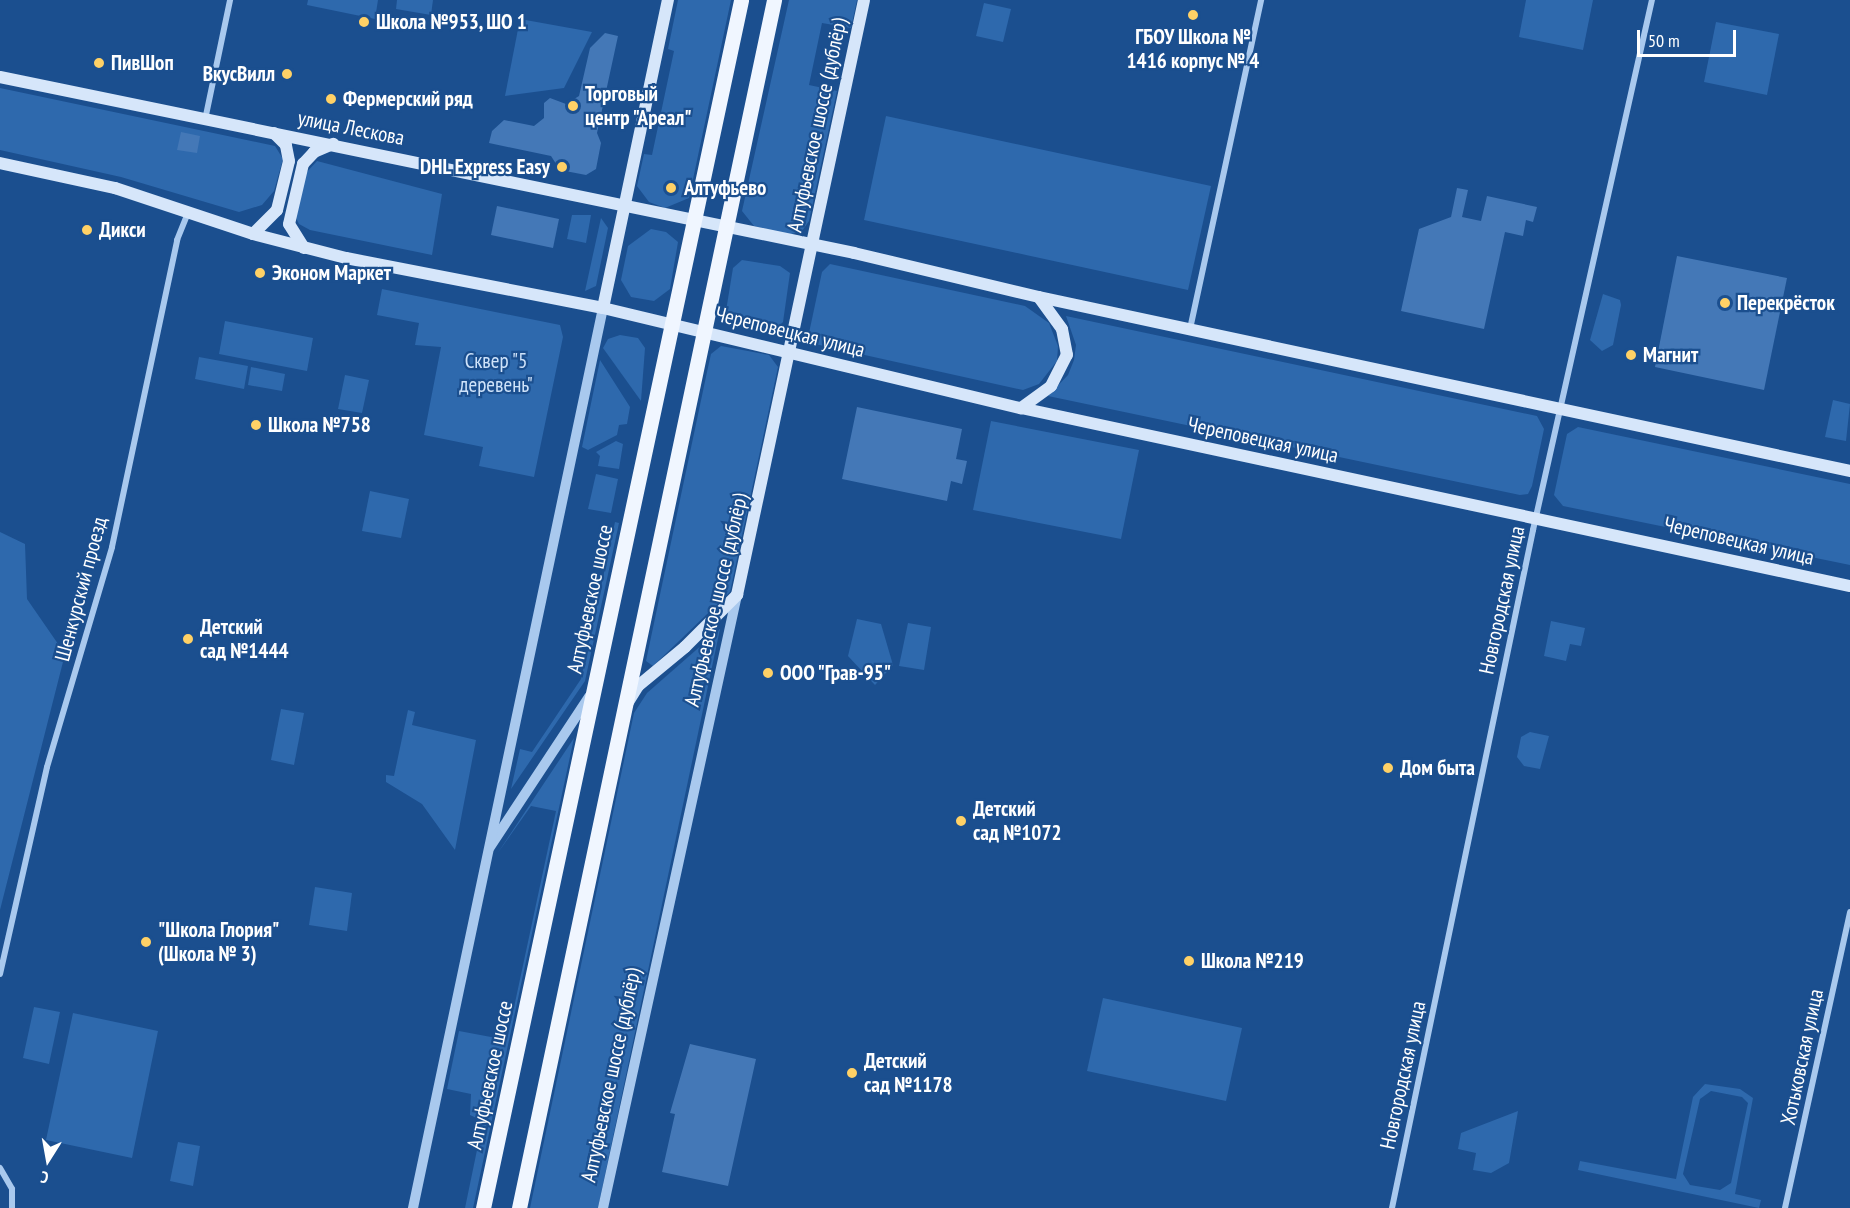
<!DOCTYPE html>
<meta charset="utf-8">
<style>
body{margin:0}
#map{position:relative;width:1850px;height:1208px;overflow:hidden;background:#1b4f8f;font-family:"PT Sans Narrow",sans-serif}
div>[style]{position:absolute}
.green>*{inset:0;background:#2e69ad}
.building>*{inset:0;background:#4478b7}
.minor>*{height:6px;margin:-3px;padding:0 3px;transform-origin:3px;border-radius:3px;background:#a9c9ee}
.tertiary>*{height:10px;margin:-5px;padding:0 5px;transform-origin:5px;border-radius:5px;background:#a9c9ee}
.secondary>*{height:12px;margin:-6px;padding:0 6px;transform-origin:6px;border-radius:6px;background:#d6e6fa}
.primary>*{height:15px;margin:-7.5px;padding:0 7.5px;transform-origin:7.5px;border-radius:7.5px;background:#f0f6ff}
.dots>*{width:16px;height:16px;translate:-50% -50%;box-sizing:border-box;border:3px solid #1b4f8f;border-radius:50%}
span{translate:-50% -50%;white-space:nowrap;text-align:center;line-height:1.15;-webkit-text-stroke:4.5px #1b4f8f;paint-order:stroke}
.poi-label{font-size:21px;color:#fff;font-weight:700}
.left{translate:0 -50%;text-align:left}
.right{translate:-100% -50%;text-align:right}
.street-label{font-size:21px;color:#fff}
.park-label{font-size:21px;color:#cfe3fa}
.north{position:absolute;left:18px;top:1130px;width:60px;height:60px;-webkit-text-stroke:4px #1b4f8f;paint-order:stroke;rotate:191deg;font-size:16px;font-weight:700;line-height:24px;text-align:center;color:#fff}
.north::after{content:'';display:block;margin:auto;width:21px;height:27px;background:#fff;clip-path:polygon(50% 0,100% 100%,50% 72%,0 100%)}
.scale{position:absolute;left:1637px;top:30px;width:99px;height:27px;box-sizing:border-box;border:3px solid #fff;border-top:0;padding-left:8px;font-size:18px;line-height:21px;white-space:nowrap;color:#fff;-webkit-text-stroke:4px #1b4f8f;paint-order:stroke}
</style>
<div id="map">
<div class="green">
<div style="clip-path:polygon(308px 0,378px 0,375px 19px,307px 5px)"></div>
<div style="clip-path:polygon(397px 0,433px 0,431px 15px,396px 9px)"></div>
<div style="clip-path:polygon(678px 0,731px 0,689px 198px,665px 208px,649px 202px,637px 186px,644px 154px,652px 155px,674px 51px,668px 49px)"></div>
<div style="clip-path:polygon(789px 0,857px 0,851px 28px,822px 23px,809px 85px,837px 91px,809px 221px,802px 231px,788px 235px,754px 226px,742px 211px)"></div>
<div style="clip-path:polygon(1526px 0,1593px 0,1583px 50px,1519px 37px)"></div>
<div style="clip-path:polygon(984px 3px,1011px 9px,1003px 42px,976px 36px)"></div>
<div style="clip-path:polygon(520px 19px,592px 32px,564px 88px,505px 96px)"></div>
<div style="clip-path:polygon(1716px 22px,1779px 34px,1767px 95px,1704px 82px)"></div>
<div style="clip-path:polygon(0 88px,275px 146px,283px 159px,274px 191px,262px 205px,239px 212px,121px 177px,0 150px)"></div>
<div style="clip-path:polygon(886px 116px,1211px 186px,1188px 290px,864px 220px)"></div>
<div style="clip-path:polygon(317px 161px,442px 194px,432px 255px,310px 230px,299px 224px,295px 216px,304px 175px)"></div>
<div style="clip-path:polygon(572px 215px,591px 215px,586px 243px,567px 239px)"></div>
<div style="clip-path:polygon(601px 218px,608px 228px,596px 286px,585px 291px)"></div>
<div style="clip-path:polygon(651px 229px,666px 232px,678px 242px,670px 289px,654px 301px,631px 297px,621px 280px,628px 246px)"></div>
<div style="clip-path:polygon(742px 260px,780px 266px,790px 273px,783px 322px,777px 328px,769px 330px,725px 317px,733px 268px)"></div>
<div style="clip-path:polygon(830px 264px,1025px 306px,1049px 323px,1058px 346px,1057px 361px,1039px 384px,1023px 390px,815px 344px,809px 333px,822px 272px)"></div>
<div style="clip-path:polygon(382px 289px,560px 325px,563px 337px,534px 477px,479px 466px,483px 447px,424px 435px,441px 347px,415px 345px,419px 323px,377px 315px)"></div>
<div style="clip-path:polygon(1603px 294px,1620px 300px,1621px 305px,1613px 345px,1602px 351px,1590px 340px)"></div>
<div style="clip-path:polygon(1066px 316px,1537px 416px,1544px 429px,1532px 486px,1528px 494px,1520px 495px,1048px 396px,1068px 375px,1074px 360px,1076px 345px)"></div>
<div style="clip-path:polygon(225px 321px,313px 338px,307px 371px,219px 354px)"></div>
<div style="clip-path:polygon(620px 335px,638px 338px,645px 348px,641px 401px,603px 348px,608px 339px)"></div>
<div style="clip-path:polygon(721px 346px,769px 355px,778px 367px,730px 592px,653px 666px,646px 661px,707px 372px,711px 354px)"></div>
<div style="clip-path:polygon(199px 357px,248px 366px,244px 389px,195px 379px)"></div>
<div style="clip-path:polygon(600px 360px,630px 407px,627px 424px,619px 425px,617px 435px,588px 450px,582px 447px)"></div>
<div style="clip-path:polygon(251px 367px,285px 374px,282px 391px,248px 385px)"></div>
<div style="clip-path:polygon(345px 375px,369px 380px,362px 413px,338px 409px)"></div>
<div style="clip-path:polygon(1833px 400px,1850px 404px,1846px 441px,1825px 437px)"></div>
<div style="clip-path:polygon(991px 421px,1139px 450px,1121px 539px,973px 510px)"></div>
<div style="clip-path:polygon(1578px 427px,1850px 484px,1850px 565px,1563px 506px,1554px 495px,1567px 434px)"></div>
<div style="clip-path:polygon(616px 441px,623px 444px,619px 469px,598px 466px,600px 456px,596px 452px)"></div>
<div style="clip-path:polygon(596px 474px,618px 479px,611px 513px,588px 509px)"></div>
<div style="clip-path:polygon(370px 491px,409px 499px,401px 538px,362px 531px)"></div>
<div style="clip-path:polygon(615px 522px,619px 523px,585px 681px,511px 789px,520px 749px,532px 752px,581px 679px)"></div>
<div style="clip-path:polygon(0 532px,25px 544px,27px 599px,65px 654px,0 910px)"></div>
<div style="clip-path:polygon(857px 619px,881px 624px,893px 665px,875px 685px,848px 656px)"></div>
<div style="clip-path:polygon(1551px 621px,1585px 628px,1581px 646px,1570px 644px,1566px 661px,1544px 656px)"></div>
<div style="clip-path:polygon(908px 623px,931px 627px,924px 670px,899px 666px)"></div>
<div style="clip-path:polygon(720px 629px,598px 1208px,530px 1208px,634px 713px,647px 693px)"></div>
<div style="clip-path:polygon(281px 709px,304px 713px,294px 765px,271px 760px)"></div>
<div style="clip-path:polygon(408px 710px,415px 712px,412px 725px,476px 740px,455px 850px,422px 804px,386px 782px,386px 775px,394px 776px)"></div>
<div style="clip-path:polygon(1530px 732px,1549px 736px,1540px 769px,1524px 766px,1517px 757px,1521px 737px)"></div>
<div style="clip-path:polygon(574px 738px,473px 1208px,465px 1208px,483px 1121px,470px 1115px,471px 1094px,447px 1089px,459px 1031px,507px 1040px,556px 811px,531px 806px,497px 854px)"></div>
<div style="clip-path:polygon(315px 887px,352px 893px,347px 931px,309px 925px)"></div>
<div style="clip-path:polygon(1103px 998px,1242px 1028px,1226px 1101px,1087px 1071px)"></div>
<div style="clip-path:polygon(34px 1007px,60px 1012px,49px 1064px,23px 1058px)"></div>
<div style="clip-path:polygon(73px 1013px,158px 1031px,132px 1158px,46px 1140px)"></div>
<div style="clip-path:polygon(evenodd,1705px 1084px,1740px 1089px,1753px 1098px,1735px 1194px,1761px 1200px,1759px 1208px,1578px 1170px,1580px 1161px,1676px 1179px,1693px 1097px,1705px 1084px,1711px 1091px,1742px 1097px,1748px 1103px,1731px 1183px,1720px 1190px,1690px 1185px,1683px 1174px,1700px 1099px,1711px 1091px)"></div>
<div style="clip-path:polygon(1518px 1111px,1509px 1163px,1491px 1173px,1473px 1170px,1476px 1153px,1458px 1149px,1461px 1133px)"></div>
<div style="clip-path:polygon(178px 1142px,200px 1146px,193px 1186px,170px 1181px)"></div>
</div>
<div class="building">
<div style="clip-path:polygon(605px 33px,618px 36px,597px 133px,601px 143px,596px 169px,586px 175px,560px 170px,551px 156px,489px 143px,492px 131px,504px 120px,534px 126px,544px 118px,544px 103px,550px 98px,566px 104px,579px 96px,590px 48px)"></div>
<div style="clip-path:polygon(181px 132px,200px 136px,197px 153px,177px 150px)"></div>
<div style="clip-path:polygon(1457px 188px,1468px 190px,1462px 217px,1481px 221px,1487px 196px,1537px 207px,1533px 222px,1526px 220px,1523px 236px,1505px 232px,1484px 329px,1401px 311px,1419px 229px,1451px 217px)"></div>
<div style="clip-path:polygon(497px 206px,559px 219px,553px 248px,491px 235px)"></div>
<div style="clip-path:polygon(1677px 256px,1787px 278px,1764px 390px,1655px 367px)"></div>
<div style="clip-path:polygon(857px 407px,962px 429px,956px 459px,967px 461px,962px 484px,951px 481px,947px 501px,842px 479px)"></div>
<div style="clip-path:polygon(690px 1044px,756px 1059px,728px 1186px,662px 1172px,675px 1114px,670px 1113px)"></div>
</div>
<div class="minor">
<div style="left:205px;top:120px;width:123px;rotate:-78.2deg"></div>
<div style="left:1190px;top:329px;width:337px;rotate:-77.8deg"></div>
<div style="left:0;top:974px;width:212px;rotate:-77.2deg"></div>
<div style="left:47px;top:767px;width:229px;rotate:-73.5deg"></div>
<div style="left:112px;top:547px;width:314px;rotate:-78deg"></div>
<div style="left:177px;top:240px;width:29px;rotate:-68deg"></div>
<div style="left:0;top:1168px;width:24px;rotate:60deg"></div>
<div style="left:12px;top:1189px;width:19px;rotate:90deg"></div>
<div style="left:1392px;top:1208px;width:693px;rotate:-78.25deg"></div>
<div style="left:1533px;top:530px;width:543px;rotate:-77.35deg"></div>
<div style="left:1785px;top:1208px;width:303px;rotate:-77.6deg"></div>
</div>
<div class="tertiary">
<div style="left:490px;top:847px;width:180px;rotate:-56.6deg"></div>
<div style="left:413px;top:1208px;width:920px;rotate:-78.08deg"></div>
<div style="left:603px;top:1208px;width:627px;rotate:-77.67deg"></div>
</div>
<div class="secondary">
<div style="left:0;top:77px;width:872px;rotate:11.64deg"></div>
<div style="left:854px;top:253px;width:190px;rotate:13.4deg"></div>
<div style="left:1039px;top:297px;width:829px;rotate:12.11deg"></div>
<div style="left:0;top:163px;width:118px;rotate:12.3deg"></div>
<div style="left:115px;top:188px;width:145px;rotate:18.4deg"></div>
<div style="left:253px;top:234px;width:96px;rotate:14.5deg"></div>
<div style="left:346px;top:258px;width:262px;rotate:11deg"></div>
<div style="left:603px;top:308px;width:430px;rotate:13.5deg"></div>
<div style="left:1021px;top:408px;width:848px;rotate:12.12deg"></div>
<div style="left:253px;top:234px;width:34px;rotate:-45deg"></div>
<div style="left:277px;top:210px;width:50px;rotate:-76.2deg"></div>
<div style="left:289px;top:161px;width:16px;rotate:-101deg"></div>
<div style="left:286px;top:145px;width:17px;rotate:-135deg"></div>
<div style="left:304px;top:248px;width:28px;rotate:-122deg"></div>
<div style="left:289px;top:224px;width:62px;rotate:-76.9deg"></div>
<div style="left:303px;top:164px;width:16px;rotate:-47deg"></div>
<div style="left:314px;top:152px;width:21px;rotate:-23deg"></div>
<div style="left:603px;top:308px;width:315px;rotate:-78.1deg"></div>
<div style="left:1021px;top:408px;width:37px;rotate:-36deg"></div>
<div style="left:1051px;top:386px;width:35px;rotate:-63deg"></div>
<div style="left:1067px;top:355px;width:26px;rotate:-101deg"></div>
<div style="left:1062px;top:329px;width:39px;rotate:-126deg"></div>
<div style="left:628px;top:702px;width:19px;rotate:-58deg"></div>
<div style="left:638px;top:686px;width:61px;rotate:-39.7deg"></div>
<div style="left:685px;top:647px;width:74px;rotate:-45deg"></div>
<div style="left:737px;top:595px;width:608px;rotate:-77.95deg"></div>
</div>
<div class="primary">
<div style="left:483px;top:1208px;width:1235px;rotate:-77.94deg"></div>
<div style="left:519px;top:1208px;width:1235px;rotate:-78.08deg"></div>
</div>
<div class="dots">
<div style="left:1193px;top:15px;background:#ffd166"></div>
<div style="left:364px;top:22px;background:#ffd166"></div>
<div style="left:99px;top:63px;background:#ffd166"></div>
<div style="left:287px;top:74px;background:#ffd166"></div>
<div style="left:331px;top:99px;background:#ffd166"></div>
<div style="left:573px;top:106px;background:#ffd166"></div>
<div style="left:562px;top:167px;background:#ffd166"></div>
<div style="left:671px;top:188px;background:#ffd166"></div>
<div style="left:87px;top:230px;background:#ffd166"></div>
<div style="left:260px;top:273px;background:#ffd166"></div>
<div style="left:1725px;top:303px;background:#ffd166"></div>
<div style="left:1631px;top:355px;background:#ffd166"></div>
<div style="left:256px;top:425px;background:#ffd166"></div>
<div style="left:188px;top:639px;background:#ffd166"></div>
<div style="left:768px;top:673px;background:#ffd166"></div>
<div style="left:1388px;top:768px;background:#ffd166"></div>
<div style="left:961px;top:821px;background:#ffd166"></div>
<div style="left:146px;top:942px;background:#ffd166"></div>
<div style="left:1189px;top:961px;background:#ffd166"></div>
<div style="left:852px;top:1073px;background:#ffd166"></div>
</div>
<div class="poi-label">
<span class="left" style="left:376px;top:22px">Школа №953, ШО 1</span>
<span style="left:1193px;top:49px">ГБОУ Школа №<br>1416 корпус № 4</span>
<span class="left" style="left:111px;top:63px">ПивШоп</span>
<span class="right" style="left:275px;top:74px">ВкусВилл</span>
<span class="left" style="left:585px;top:106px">Торговый<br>центр "Ареал"</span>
<span class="left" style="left:343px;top:99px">Фермерский ряд</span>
<span class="right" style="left:550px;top:167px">DHL Express Easy</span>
<span class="left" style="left:684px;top:188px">Алтуфьево</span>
<span class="left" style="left:99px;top:230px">Дикси</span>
<span class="left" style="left:272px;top:273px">Эконом Маркет</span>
<span class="left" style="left:1737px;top:303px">Перекрёсток</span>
<span class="left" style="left:1643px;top:355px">Магнит</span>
<span class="left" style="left:268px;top:425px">Школа №758</span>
<span class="left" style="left:200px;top:639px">Детский<br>сад №1444</span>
<span class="left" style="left:780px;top:673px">ООО "Грав-95"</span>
<span class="left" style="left:1400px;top:768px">Дом быта</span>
<span class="left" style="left:973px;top:821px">Детский<br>сад №1072</span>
<span class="left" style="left:158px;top:942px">"Школа Глория"<br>(Школа № 3)</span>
<span class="left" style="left:1201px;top:961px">Школа №219</span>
<span class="left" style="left:864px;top:1073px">Детский<br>сад №1178</span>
</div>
<div class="street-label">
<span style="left:817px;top:125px;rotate:-78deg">Алтуфьевское шоссе (дублёр)</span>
<span style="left:351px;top:128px;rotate:11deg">улица Лескова</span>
<span style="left:790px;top:332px;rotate:14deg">Череповецкая улица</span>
<span style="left:1263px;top:440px;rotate:12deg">Череповецкая улица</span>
<span style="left:1739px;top:541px;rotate:13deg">Череповецкая улица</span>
<span style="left:81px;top:589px;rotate:-75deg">Шенкурский проезд</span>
<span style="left:590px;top:599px;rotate:-78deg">Алтуфьевское шоссе</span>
<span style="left:716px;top:600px;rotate:-77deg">Алтуфьевское шоссе (дублёр)</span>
<span style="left:1502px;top:600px;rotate:-78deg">Новгородская улица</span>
<span style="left:1802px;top:1057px;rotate:-78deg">Хотьковская улица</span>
<span style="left:490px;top:1075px;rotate:-78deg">Алтуфьевское шоссе</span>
<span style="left:611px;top:1075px;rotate:-78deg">Алтуфьевское шоссе (дублёр)</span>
<span style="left:1403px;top:1075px;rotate:-78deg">Новгородская улица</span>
</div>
<div class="park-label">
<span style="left:496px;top:373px">Сквер "5<br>деревень"</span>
</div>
<div class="north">С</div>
<div class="scale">50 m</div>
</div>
